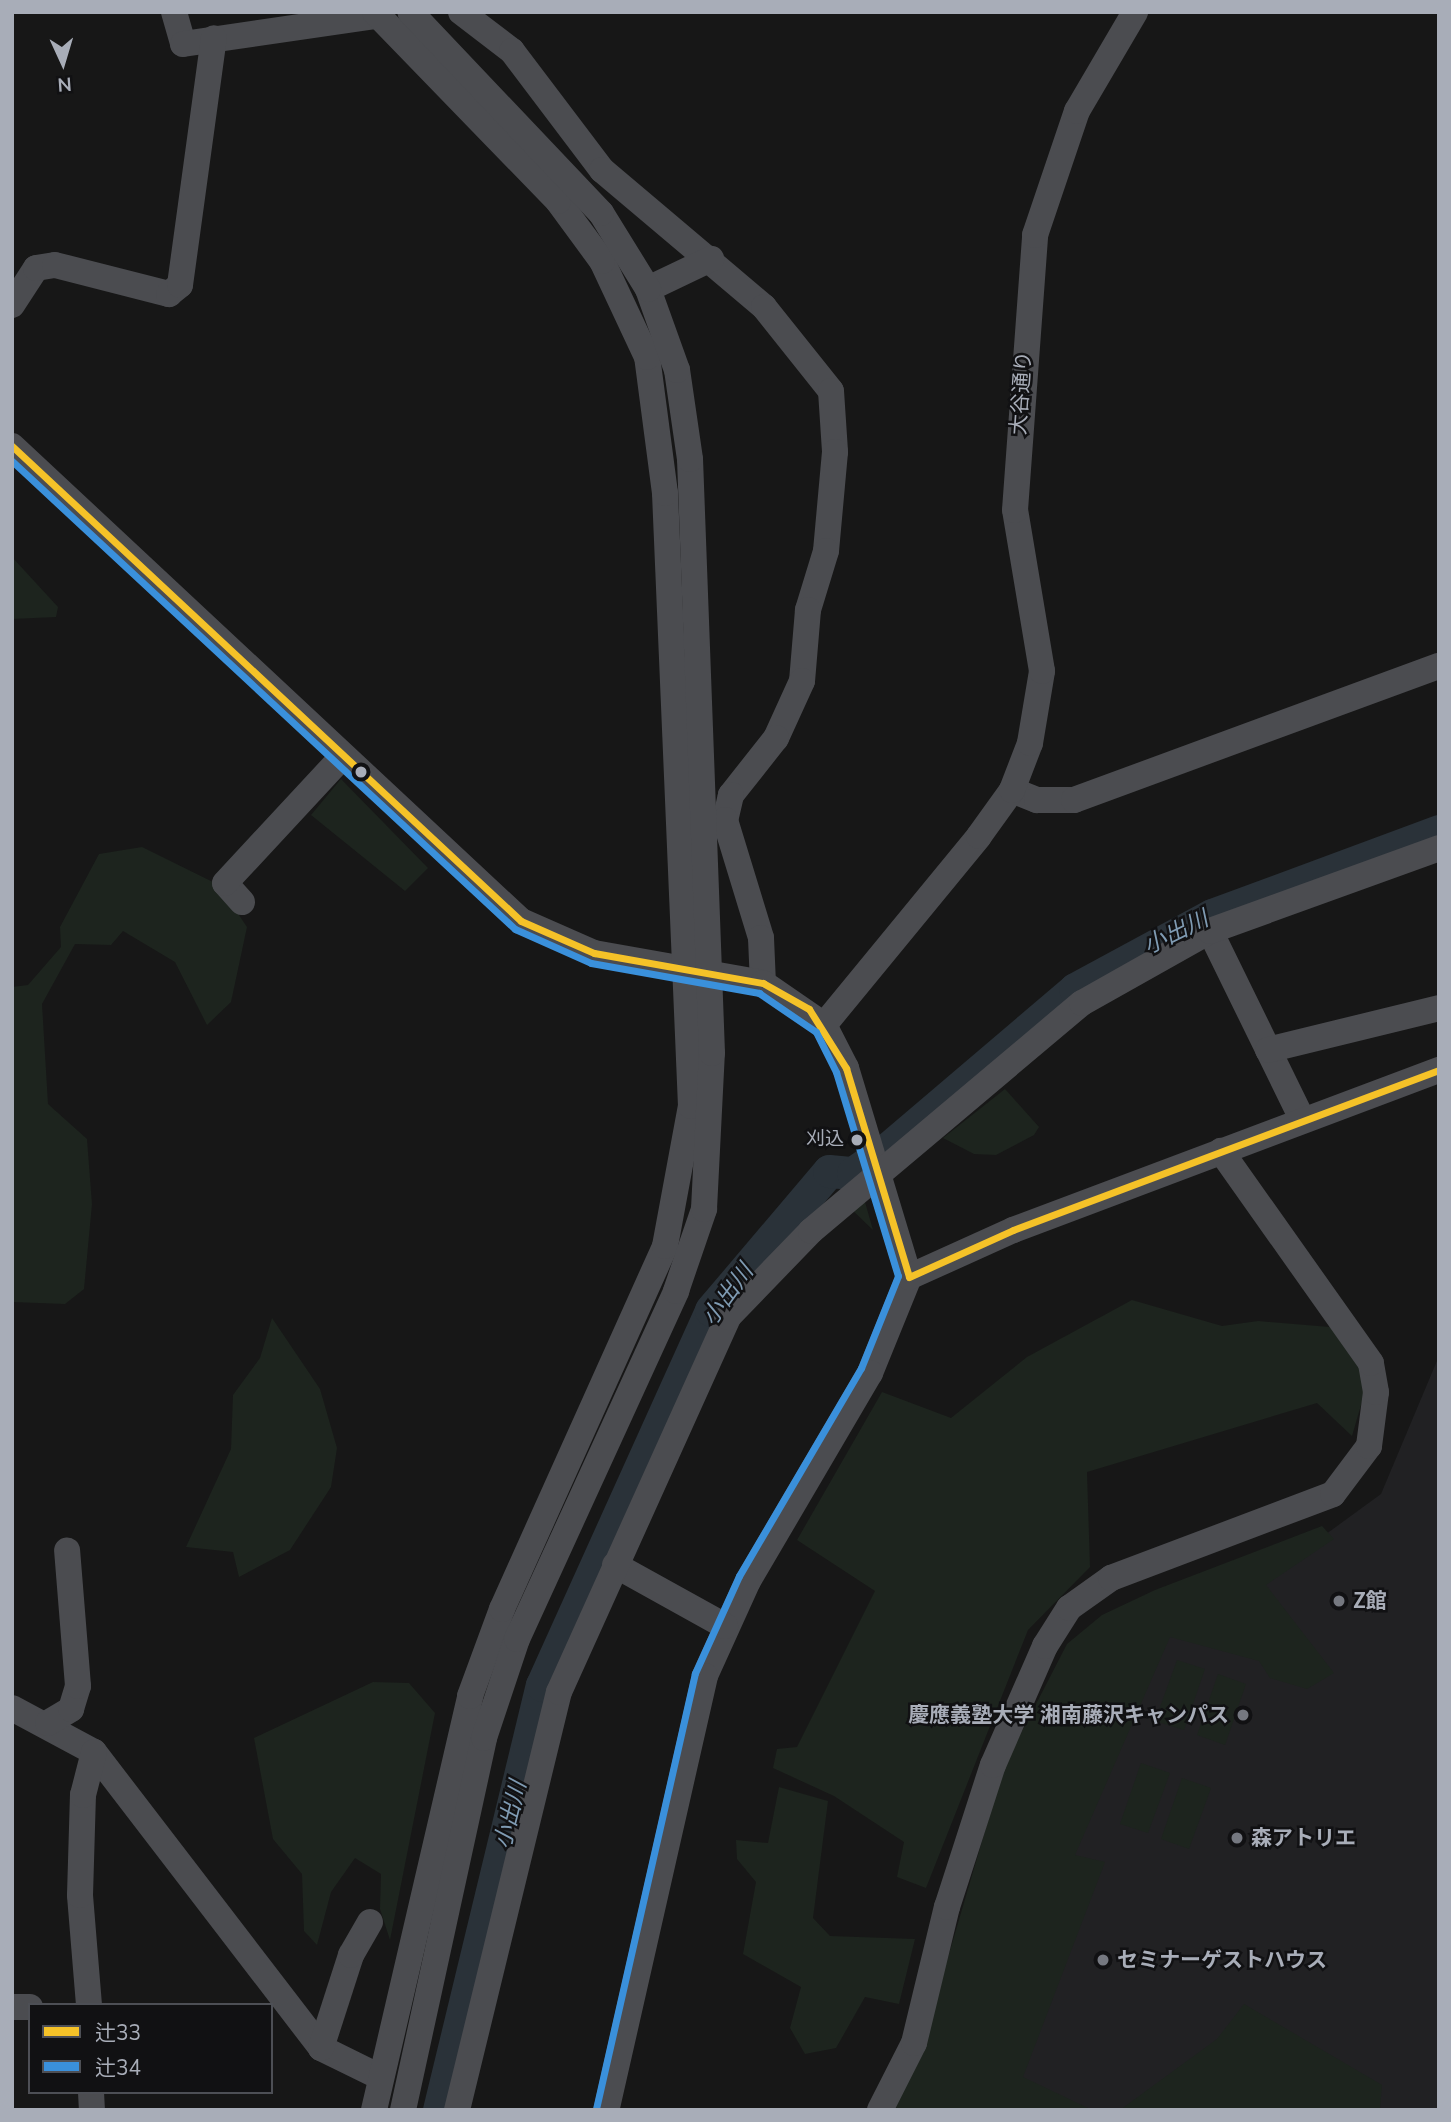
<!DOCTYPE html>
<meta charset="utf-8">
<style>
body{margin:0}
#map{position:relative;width:1451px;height:2122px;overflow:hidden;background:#171717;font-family:"Nunito Sans","Noto Sans JP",sans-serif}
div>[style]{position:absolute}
.built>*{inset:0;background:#212123}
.green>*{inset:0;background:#1d241e}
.river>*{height:33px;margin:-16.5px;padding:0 16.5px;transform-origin:16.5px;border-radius:16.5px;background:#2a3239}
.minor>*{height:26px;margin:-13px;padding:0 13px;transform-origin:13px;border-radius:13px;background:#4b4c50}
.bus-1>*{height:7px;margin:-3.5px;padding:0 3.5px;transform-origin:3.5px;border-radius:3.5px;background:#f5c228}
.bus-2>*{height:7px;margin:-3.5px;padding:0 3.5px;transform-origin:3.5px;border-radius:3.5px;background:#3a90db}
.dots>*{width:19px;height:19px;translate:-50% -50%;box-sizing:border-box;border:4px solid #111113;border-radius:50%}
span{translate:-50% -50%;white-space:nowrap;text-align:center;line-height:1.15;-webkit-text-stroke:5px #111113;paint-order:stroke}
.bus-label{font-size:19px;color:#a8adb8}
.right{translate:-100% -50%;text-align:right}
.street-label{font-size:21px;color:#a8adb8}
.poi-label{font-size:21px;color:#a8adb8;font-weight:700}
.left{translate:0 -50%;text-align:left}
.water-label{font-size:23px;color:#7f9bb3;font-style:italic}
.frame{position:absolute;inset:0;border:14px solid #a8adb8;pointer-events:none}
.legend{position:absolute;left:28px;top:2003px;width:245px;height:91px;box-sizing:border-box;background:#111113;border:2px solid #4d4f55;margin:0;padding:9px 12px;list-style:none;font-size:21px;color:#a8adb8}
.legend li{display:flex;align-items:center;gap:14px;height:35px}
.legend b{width:35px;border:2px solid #4d4f55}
.north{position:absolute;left:28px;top:28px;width:70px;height:70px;-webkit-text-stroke:5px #111113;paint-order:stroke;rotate:176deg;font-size:19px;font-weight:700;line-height:28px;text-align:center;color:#a8adb8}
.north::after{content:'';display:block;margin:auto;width:24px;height:32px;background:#a8adb8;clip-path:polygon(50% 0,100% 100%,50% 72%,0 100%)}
</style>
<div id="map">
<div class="built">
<div style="clip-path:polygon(1439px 1356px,1439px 2110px,900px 2110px,1078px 1660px,1322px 1537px,1381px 1494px)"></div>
</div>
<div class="green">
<div style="clip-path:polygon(12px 557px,58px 607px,56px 617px,12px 619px)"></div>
<div style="clip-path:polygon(341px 779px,428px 868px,405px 891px,311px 815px)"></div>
<div style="clip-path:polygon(142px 847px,219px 885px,247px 927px,231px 1002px,207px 1025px,175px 962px,123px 931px,111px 945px,75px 944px,42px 1004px,48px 1104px,87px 1139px,92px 1204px,84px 1289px,65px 1304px,12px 1302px,12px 987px,28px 985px,61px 947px,60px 927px,99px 854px)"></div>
<div style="clip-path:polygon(1005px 1089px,1039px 1127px,1034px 1135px,996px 1155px,974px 1154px,943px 1138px)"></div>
<div style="clip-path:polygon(863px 1195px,873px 1230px,849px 1207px)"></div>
<div style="clip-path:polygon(1132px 1300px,1222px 1326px,1258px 1321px,1342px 1328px,1368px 1381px,1352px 1436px,1317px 1403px,1087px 1472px,1090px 1567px,1028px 1630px,926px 1888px,897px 1877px,904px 1842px,834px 1796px,773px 1768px,777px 1749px,797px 1747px,875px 1591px,797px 1540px,882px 1392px,951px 1418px,1027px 1357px)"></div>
<div style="clip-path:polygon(272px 1318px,320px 1389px,337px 1448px,331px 1487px,290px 1550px,239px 1577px,233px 1552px,186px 1547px,231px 1449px,233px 1395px,260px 1358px)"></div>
<div style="clip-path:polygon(1322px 1526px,1334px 1539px,1266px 1585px,1334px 1673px,1307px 1689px,1270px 1678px,1259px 1661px,1170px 1637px,1075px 1855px,1105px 1862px,1023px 2077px,1092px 2110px,890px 2110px,927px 2029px,1004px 1766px,1067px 1644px,1102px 1615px,1155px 1590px)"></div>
<div style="clip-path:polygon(1177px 1660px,1205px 1669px,1184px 1730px,1155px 1721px)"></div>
<div style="clip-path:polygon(1218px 1674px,1246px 1684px,1225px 1745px,1197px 1735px)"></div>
<div style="clip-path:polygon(373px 1682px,409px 1683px,435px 1713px,390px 1940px,380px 1909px,381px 1874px,355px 1858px,331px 1892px,317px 1945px,304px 1931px,302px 1874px,273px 1839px,254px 1738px)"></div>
<div style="clip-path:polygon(1141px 1763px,1170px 1773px,1148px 1833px,1120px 1824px)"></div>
<div style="clip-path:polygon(1182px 1778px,1211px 1788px,1189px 1849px,1161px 1839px)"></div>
<div style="clip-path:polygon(779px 1787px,828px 1801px,813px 1918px,830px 1936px,915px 1939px,899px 2004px,865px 1997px,836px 2048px,805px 2054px,790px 2028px,801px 1987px,743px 1954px,756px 1882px,737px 1859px,736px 1840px,768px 1843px)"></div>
<div style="clip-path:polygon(1244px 2004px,1382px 2085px,1380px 2110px,1120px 2110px,1217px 2039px)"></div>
</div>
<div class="river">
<div style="left:439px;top:2110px;width:437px;rotate:-76.4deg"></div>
<div style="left:542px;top:1685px;width:411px;rotate:-65.7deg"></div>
<div style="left:711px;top:1310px;width:182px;rotate:-49.7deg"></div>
<div style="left:829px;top:1171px;width:24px;rotate:5deg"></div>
<div style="left:853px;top:1173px;width:40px;rotate:-34.9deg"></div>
<div style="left:886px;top:1150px;width:248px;rotate:-40.4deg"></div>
<div style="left:1075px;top:989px;width:156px;rotate:-28.4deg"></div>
<div style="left:1212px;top:915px;width:242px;rotate:-20.3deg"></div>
</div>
<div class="minor">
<div style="left:174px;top:12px;width:33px;rotate:74deg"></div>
<div style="left:183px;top:44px;width:195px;rotate:-8.3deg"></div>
<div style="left:461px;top:12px;width:64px;rotate:37.4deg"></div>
<div style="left:512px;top:51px;width:149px;rotate:52.9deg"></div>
<div style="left:602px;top:170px;width:212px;rotate:40.2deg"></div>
<div style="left:764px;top:307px;width:107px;rotate:51.4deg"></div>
<div style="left:831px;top:391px;width:61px;rotate:86.2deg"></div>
<div style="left:835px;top:452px;width:99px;rotate:95.2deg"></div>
<div style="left:826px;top:551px;width:62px;rotate:107deg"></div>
<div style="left:808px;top:610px;width:71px;rotate:94.8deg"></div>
<div style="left:802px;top:681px;width:63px;rotate:114.5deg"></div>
<div style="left:776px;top:738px;width:73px;rotate:128.3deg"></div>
<div style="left:731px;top:795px;width:26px;rotate:103deg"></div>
<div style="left:725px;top:820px;width:123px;rotate:73deg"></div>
<div style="left:761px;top:938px;width:45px;rotate:87.5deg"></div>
<div style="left:648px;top:289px;width:70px;rotate:-25.5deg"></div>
<div style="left:12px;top:305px;width:44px;rotate:-57deg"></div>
<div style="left:36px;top:268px;width:19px;rotate:-9deg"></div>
<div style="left:55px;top:265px;width:118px;rotate:14.3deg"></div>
<div style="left:169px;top:294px;width:14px;rotate:-39deg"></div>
<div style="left:180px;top:285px;width:249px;rotate:-82.2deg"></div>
<div style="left:12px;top:446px;width:696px;rotate:43.02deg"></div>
<div style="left:521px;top:921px;width:80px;rotate:23.7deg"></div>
<div style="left:594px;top:953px;width:172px;rotate:10.1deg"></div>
<div style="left:763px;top:983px;width:74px;rotate:34.5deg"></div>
<div style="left:824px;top:1025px;width:48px;rotate:62.9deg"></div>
<div style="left:846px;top:1068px;width:218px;rotate:73.2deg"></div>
<div style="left:909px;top:1277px;width:104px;rotate:112.1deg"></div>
<div style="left:870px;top:1373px;width:241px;rotate:120.4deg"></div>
<div style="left:748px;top:1581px;width:104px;rotate:114.4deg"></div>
<div style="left:705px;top:1676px;width:445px;rotate:102.8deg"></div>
<div style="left:1012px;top:790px;width:27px;rotate:22deg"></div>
<div style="left:1037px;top:800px;width:37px"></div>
<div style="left:1074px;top:800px;width:389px;rotate:-20.2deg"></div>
<div style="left:242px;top:902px;width:25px;rotate:-132deg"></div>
<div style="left:225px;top:883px;width:173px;rotate:-47.1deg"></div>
<div style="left:1210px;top:931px;width:209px;rotate:63.9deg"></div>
<div style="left:824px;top:1025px;width:244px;rotate:-50.6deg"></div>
<div style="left:979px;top:836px;width:57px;rotate:-54.3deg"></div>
<div style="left:1012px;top:790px;width:50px;rotate:-69deg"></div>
<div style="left:1030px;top:743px;width:73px;rotate:-80.5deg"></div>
<div style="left:1042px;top:671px;width:163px;rotate:-99.5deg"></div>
<div style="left:1015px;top:510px;width:276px;rotate:-85.8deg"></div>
<div style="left:1035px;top:235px;width:131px;rotate:-71.3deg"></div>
<div style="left:1077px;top:111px;width:115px;rotate:-59.6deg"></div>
<div style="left:1268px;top:1050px;width:176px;rotate:-13.8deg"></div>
<div style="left:909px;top:1277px;width:114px;rotate:-24.3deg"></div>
<div style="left:1013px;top:1230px;width:455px;rotate:-20.6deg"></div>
<div style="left:615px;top:1565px;width:126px;rotate:29deg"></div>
<div style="left:12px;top:1708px;width:93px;rotate:28.2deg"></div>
<div style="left:94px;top:1752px;width:373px;rotate:52.5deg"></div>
<div style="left:321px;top:2048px;width:66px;rotate:26.2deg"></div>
<div style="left:48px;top:1723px;width:27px;rotate:-31deg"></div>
<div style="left:71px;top:1709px;width:24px;rotate:-73deg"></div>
<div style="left:78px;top:1686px;width:136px;rotate:-94.6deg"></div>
<div style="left:89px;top:2005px;width:110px;rotate:-94.7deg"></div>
<div style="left:80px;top:1895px;width:100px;rotate:-88.3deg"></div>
<div style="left:83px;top:1795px;width:44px;rotate:-75.7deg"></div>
<div style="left:12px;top:2007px;width:18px"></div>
<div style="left:321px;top:2048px;width:98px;rotate:-72.1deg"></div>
<div style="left:351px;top:1955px;width:38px;rotate:-60deg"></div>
<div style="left:91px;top:2092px;width:18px;rotate:87deg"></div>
<div style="left:374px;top:2110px;width:425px;rotate:-76.9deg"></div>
<div style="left:470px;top:1696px;width:93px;rotate:-69.8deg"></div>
<div style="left:502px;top:1609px;width:398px;rotate:-65.8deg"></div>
<div style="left:665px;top:1246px;width:142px;rotate:-79.5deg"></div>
<div style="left:691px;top:1106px;width:614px;rotate:-92.43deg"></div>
<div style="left:665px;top:493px;width:137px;rotate:-97.5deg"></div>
<div style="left:647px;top:357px;width:106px;rotate:-115.1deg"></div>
<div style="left:602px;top:261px;width:74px;rotate:-126.3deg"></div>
<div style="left:558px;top:201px;width:263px;rotate:-134.1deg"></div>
<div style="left:403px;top:2110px;width:381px;rotate:-77.7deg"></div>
<div style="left:484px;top:1738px;width:104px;rotate:-71.6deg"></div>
<div style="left:517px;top:1639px;width:383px;rotate:-65.4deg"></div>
<div style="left:676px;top:1291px;width:87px;rotate:-71.1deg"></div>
<div style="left:704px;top:1209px;width:156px;rotate:-87.1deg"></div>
<div style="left:712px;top:1053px;width:594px;rotate:-92.12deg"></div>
<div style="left:690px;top:459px;width:90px;rotate:-98.3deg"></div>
<div style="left:677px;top:370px;width:86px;rotate:-109.7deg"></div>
<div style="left:648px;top:289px;width:89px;rotate:-121.7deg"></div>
<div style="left:601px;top:213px;width:277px;rotate:-133.5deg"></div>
<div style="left:457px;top:2110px;width:430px;rotate:-76.3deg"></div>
<div style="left:559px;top:1692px;width:411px;rotate:-65.7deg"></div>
<div style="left:728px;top:1317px;width:120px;rotate:-46deg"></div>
<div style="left:811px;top:1231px;width:354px;rotate:-40.1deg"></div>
<div style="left:1082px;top:1003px;width:147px;rotate:-29.4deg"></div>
<div style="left:1210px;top:931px;width:244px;rotate:-19.9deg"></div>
<div style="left:880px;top:2110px;width:75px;rotate:-63.1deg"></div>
<div style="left:914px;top:2043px;width:140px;rotate:-76.4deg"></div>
<div style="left:947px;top:1907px;width:149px;rotate:-72.1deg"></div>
<div style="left:993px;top:1765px;width:130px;rotate:-66.4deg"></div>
<div style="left:1045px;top:1646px;width:45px;rotate:-57.7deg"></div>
<div style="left:1069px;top:1608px;width:52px;rotate:-35.5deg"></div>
<div style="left:1111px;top:1578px;width:237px;rotate:-20.7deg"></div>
<div style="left:1333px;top:1494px;width:60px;rotate:-53.1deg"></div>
<div style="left:1369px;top:1446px;width:54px;rotate:-82.6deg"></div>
<div style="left:1376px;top:1392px;width:29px;rotate:-100deg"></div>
<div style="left:1371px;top:1363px;width:260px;rotate:-125.3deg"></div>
</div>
<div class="bus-1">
<div style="left:12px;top:446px;width:696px;rotate:43.02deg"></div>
<div style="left:521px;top:921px;width:80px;rotate:23.7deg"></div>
<div style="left:594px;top:953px;width:172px;rotate:10.1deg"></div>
<div style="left:763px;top:983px;width:53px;rotate:29.5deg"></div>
<div style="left:809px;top:1009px;width:70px;rotate:57.9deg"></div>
<div style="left:846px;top:1068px;width:218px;rotate:73.2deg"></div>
<div style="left:909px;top:1277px;width:114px;rotate:-24.3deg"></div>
<div style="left:1013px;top:1230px;width:455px;rotate:-20.6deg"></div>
</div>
<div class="bus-2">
<div style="left:12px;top:461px;width:687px;rotate:42.94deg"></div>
<div style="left:515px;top:929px;width:83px;rotate:24.1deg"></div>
<div style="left:591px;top:963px;width:171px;rotate:10.1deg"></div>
<div style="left:759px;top:993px;width:69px;rotate:34.4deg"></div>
<div style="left:816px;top:1032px;width:45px;rotate:63.4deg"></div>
<div style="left:836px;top:1072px;width:213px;rotate:73.1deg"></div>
<div style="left:898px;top:1276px;width:99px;rotate:111.9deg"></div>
<div style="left:861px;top:1368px;width:241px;rotate:120.4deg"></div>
<div style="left:739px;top:1576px;width:107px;rotate:114.4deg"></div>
<div style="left:695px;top:1673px;width:446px;rotate:102.8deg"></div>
</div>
<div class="dots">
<div style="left:361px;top:772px;background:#a8adb8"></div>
<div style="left:857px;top:1140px;background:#a8adb8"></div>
<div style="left:1339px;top:1601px;background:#757880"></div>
<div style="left:1243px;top:1715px;background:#757880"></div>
<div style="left:1237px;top:1838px;background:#757880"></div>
<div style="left:1103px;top:1960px;background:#757880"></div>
</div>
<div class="bus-label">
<span class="right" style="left:844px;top:1140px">刈込</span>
</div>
<div class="street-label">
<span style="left:1021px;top:393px;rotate:-86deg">大谷通り</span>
</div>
<div class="poi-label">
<span class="left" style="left:1353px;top:1601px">Ζ館</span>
<span class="right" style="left:1229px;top:1715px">慶應義塾大学 湘南藤沢キャンパス</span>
<span class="left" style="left:1251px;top:1838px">森アトリエ</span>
<span class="left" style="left:1117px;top:1960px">セミナーゲストハウス</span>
</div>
<div class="water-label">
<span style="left:1176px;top:933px;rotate:-26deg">小出川</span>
<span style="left:728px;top:1295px;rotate:-54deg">小出川</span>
<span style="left:511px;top:1815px;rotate:-76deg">小出川</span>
</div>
<div class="frame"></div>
<ul class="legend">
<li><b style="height:9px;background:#f5c228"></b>辻33</li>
<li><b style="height:9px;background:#3a90db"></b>辻34</li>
</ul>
<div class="north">N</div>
</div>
